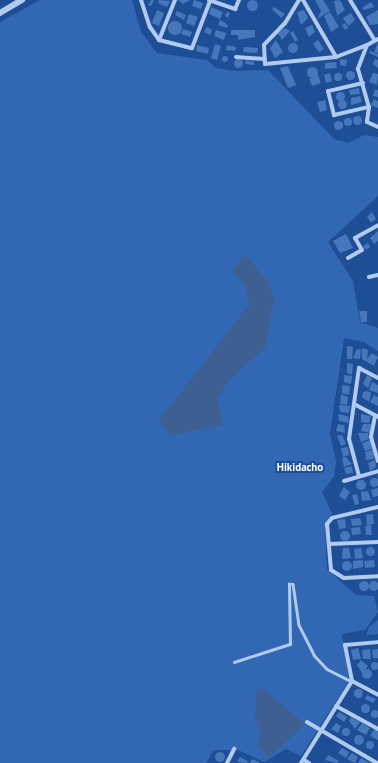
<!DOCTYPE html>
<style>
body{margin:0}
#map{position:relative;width:378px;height:763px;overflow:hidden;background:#1e4e95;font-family:"PT Sans",sans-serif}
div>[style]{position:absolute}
.green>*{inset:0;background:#3267b3}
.water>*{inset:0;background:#3e5f92}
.building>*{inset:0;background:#4777bb}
.round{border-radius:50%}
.service>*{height:2.5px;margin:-1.25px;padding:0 1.25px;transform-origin:1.25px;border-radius:1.25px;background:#b1cbef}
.minor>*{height:4px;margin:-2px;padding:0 2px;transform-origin:2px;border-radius:2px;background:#b1cbef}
.tertiary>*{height:6px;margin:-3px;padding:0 3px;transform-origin:3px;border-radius:3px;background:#b1cbef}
span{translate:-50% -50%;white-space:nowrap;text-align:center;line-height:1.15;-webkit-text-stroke:4px #1e4e95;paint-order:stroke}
.neighbourhood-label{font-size:11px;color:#fff;font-weight:700}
</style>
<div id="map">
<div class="green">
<div style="clip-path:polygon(40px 0,132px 0,141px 32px,157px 53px,207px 60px,216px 68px,235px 71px,268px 70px,334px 139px,348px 143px,364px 135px,378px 137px,378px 196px,328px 242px,353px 281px,360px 322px,378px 328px,378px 351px,364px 342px,344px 338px,330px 434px,336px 461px,334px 477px,322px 492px,332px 513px,325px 526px,327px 569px,356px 595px,374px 596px,378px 612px,365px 630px,342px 634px,349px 681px,301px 756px,286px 749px,264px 762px,238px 750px,218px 750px,213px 751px,206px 763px,0 763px,0 22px)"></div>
<div style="clip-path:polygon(378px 620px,378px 634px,366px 635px,369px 627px)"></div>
</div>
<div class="water">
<div style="clip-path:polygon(243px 257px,247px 257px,268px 282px,274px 300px,265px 348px,230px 379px,217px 398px,223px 425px,171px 435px,159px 420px,249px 305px,246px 286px,232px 270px)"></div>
<div style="clip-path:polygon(262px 688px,305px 724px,269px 758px,258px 746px,261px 732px,255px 721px,256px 692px)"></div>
</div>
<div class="building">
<div class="round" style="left:246.5px;top:-0.5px;width:11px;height:11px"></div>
<div style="clip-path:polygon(151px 0,154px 0,151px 6px,148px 5px)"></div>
<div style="clip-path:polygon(159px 0,170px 1px,167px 7px,158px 3px)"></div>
<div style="clip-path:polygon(178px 0,190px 0,183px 4px)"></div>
<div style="clip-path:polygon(194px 0,203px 3px,201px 9px,192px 6px)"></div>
<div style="clip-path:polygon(315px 0,323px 0,330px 11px,317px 19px,321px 11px)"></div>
<div style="clip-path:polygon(340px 0,345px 10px,337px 16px,334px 1px)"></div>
<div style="clip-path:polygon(371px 2px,374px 7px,364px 10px,362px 8px)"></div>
<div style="clip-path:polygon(211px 7px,223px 12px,220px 19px,209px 14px)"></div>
<div style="clip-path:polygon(274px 7px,285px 14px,281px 18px,272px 9px)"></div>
<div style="clip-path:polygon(157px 10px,164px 13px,159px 26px,152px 23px)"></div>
<div style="clip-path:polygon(304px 10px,308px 18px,301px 25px,297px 12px)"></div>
<div style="clip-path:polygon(378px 10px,378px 24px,370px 25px,366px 17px)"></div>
<div style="clip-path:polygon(177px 11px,186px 15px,184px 20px,175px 15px)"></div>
<div style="clip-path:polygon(227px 12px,230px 13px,228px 18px,225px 16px)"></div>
<div style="clip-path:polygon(330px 12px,339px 27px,331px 32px,324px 16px)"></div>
<div style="clip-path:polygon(351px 13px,355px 20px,348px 26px,343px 18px)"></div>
<div style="clip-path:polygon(189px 14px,198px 17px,194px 26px,186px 23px)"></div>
<div style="clip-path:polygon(220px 20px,228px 25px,227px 28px,218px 25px)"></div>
<div class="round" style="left:168px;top:21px;width:14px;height:14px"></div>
<div style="clip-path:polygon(345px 23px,348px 28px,345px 30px,342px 25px)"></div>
<div style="clip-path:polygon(312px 25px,315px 32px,309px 37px,305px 28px)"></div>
<div style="clip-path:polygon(207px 27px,212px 30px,210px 35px,204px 32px)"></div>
<div style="clip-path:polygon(285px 28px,290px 31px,282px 40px,278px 33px)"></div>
<div style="clip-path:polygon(183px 29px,192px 32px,190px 37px,181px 34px)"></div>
<div style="clip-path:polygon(216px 30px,226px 33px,224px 40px,214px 36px)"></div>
<div style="clip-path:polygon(231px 30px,255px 30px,255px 37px,238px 40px,238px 35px,231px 35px)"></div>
<div style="clip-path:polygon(293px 31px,298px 40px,295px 42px,290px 33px)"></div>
<div style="clip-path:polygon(276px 40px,283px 52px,275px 58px,270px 48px)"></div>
<div style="clip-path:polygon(318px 40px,324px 49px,319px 52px,313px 44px)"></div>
<div style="clip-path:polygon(378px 42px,378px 53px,374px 52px)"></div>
<div class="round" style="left:288px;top:43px;width:10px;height:10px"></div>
<div style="clip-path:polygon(215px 44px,221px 46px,217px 60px,211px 58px)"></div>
<div style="clip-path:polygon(197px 45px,209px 48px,208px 54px,196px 51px)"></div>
<div style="clip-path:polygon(227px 45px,236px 47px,235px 51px,226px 50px)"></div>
<div style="clip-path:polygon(244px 47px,258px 48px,257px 53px,243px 52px)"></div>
<div style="clip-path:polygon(370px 51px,378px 54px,378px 57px,369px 53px)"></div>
<div class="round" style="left:222px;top:56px;width:6px;height:6px"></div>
<div class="round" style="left:233.5px;top:58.5px;width:9px;height:9px"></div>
<div style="clip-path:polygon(340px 59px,347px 60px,346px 66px,340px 65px)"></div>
<div style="clip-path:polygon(375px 59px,378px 60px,378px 68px,373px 64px)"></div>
<div style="clip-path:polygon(246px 60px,254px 62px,254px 65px,245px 64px)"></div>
<div style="clip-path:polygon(336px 62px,337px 68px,325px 69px,325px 63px)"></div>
<div style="clip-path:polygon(288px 66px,296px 85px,288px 88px,280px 68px)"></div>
<div class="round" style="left:306.5px;top:66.5px;width:11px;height:11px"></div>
<div class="round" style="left:345.5px;top:70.5px;width:9px;height:9px"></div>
<div class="round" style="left:334px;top:73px;width:8px;height:8px"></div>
<div style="clip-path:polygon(330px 73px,332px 81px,326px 83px,324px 75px)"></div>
<div style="clip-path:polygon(373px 73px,378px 74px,377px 85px,369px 82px)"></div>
<div style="clip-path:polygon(318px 75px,321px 83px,312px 86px,309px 79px)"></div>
<div style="clip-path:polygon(359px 88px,360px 94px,350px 95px,349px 90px)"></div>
<div style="clip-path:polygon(375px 89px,378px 90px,378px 97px,373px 96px)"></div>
<div class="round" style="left:335.5px;top:91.5px;width:9px;height:9px"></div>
<div style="clip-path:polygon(360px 96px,362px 102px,351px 105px,351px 98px)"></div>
<div style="clip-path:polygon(374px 99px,378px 101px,378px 108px,371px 105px)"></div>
<div class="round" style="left:337.5px;top:99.5px;width:9px;height:9px"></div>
<div style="clip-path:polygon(325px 100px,327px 110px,320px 112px,317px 102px)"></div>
<div class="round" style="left:352.5px;top:115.5px;width:9px;height:9px"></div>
<div class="round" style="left:344px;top:118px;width:8px;height:8px"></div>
<div class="round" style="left:333.5px;top:120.5px;width:9px;height:9px"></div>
<div style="clip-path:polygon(372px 212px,376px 219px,371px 223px,367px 217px)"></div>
<div style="clip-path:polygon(378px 231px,378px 241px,374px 244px,370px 238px)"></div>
<div style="clip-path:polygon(346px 234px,353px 248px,340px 253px,333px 241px)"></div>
<div style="clip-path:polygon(368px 243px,370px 247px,366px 250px,363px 246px)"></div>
<div style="clip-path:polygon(359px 311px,367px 311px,367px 322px,361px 322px)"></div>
<div style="clip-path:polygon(347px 346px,353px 347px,352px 359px,347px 359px)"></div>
<div style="clip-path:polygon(362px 348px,368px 350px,367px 359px,372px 353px,378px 357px,374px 366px,362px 359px)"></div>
<div style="clip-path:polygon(357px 349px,361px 350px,360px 359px,353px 358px)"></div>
<div style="clip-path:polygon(347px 363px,353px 364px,352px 375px,347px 373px)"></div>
<div style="clip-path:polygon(344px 375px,352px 376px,351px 384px,344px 382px)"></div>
<div style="clip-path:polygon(367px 375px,372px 378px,368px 388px,363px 384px)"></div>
<div style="clip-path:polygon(372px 382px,378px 385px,378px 393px,369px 390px)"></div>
<div style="clip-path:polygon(342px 385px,350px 386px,349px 395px,342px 393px)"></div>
<div style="clip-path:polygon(368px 391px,371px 393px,369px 402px,362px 397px,363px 392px)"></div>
<div style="clip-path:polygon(341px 394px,348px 397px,347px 405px,340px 404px)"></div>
<div style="clip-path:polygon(374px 395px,378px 397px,378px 406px,370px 402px)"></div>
<div style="clip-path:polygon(339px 405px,350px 406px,349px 413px,340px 412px)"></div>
<div style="clip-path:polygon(338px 414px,348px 416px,349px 423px,339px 421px)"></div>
<div style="clip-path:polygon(361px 414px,371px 416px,369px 423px,361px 422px)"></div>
<div style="clip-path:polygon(338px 424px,344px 425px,345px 433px,336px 431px)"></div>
<div style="clip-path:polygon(363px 424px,371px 424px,370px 433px,361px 431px)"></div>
<div style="clip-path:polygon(358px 433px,368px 433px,369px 439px,361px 442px)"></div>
<div style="clip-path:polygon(342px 435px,346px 444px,341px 446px,337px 436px)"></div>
<div style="clip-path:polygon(370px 440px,372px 449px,365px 451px,362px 443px)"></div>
<div style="clip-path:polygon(348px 447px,349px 455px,343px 457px,341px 448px)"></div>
<div style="clip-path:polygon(373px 450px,374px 459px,366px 460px,365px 452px)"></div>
<div style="clip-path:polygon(346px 457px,352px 464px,344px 467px,342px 458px)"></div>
<div style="clip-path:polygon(375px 460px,376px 467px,370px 471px,368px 463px)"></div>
<div style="clip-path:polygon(352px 466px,353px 473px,346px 474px,344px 468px)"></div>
<div class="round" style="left:369.5px;top:477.5px;width:9px;height:9px"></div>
<div class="round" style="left:356px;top:480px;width:10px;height:10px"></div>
<div style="clip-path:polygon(344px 487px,350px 492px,345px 500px,339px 496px)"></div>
<div style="clip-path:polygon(378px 488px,378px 496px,373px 497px,371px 490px)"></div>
<div style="clip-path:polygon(368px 491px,371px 500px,362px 501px,361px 492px)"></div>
<div style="clip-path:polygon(357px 494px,359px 504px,355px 505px,352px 495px)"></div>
<div style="clip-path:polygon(373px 514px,374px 524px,367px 525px,366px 515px)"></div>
<div style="clip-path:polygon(360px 518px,362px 525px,352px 526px,351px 519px)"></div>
<div style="clip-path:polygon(345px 519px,346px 528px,339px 529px,337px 520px)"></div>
<div style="clip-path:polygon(371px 525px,372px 535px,366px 535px,365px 526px)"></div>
<div style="clip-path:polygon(360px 527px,361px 534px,352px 535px,351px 528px)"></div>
<div class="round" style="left:340px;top:531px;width:10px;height:10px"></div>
<div class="round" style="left:365.5px;top:546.5px;width:9px;height:9px"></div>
<div style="clip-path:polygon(343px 548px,349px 548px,351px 558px,342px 559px)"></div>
<div style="clip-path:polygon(361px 548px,363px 558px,355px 559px,354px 549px)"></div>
<div style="clip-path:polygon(363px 560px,363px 567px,353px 569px,353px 561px)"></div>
<div style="clip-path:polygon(374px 560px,375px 567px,365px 568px,364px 561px)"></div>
<div class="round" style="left:342px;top:561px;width:10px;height:10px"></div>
<div class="round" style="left:369px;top:581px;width:10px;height:10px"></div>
<div class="round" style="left:359px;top:581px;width:10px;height:10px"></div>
<div style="clip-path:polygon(358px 648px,361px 659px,353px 660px,351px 650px)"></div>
<div style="clip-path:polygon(370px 649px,371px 659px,363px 659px,362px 650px)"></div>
<div style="clip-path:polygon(378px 649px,378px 658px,373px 658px,372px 650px)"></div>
<div style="clip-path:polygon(361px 660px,368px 666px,362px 673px,357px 665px)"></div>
<div class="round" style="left:371px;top:662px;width:8px;height:8px"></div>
<div class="round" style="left:362px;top:669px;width:10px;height:10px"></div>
<div class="round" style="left:353.5px;top:688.5px;width:9px;height:9px"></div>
<div style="clip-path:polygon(367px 695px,376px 699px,373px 703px,365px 699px)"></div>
<div class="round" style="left:360.5px;top:703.5px;width:9px;height:9px"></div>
<div class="round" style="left:371px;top:710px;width:8px;height:8px"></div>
<div style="clip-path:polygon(339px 712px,347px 717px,344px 722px,336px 716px)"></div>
<div style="clip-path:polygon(351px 717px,360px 722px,355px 729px,349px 721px)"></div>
<div style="clip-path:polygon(336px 723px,341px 726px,338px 733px,331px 729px)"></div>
<div style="clip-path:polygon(362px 723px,370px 728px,366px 735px,357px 730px)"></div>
<div class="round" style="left:342px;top:728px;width:8px;height:8px"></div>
<div style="clip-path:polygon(374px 729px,378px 731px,378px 740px,370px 736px)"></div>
<div class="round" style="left:354px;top:735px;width:10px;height:10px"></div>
<div class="round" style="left:366px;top:741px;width:8px;height:8px"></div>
<div style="clip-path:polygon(342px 748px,349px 752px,346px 758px,338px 753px)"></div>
<div class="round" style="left:215px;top:752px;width:10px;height:10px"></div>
<div style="clip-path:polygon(352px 753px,358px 757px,355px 763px,347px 759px)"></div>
<div style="clip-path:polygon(328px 755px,339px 761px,337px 763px,325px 760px)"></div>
<div style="clip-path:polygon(240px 757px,247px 761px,248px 763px,237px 762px)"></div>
<div style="clip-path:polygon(361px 758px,370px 763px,358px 763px)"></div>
<div style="clip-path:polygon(252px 759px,260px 763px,250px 763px)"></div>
</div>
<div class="service">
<div style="left:234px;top:662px;width:59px;rotate:-17.8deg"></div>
<div style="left:290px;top:644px;width:60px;rotate:-91deg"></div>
<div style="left:289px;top:584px;width:4px"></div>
<div style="left:293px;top:584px;width:41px;rotate:81.7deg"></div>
<div style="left:299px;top:625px;width:34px;rotate:63deg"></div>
<div style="left:314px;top:655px;width:19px;rotate:47deg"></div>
<div style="left:327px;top:669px;width:27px;rotate:27deg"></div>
</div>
<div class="minor">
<div style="left:141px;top:0;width:28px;rotate:72deg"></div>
<div style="left:150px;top:27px;width:16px;rotate:55deg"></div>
<div style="left:159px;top:40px;width:34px;rotate:14deg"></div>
<div style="left:192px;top:48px;width:50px;rotate:-69deg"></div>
<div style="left:209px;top:0;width:28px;rotate:19deg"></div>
<div style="left:235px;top:9px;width:10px;rotate:-66deg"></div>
<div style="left:299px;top:0;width:27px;rotate:121deg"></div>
<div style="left:285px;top:23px;width:30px;rotate:134deg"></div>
<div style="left:264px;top:45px;width:19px;rotate:87deg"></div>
<div style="left:265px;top:64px;width:71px;rotate:-5.6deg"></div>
<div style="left:336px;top:57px;width:33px;rotate:-21deg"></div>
<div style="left:303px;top:0;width:66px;rotate:59.9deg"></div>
<div style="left:350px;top:0;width:46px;rotate:58.4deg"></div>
<div style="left:378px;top:39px;width:13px;rotate:151deg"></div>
<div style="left:367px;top:45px;width:26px;rotate:111deg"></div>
<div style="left:358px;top:69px;width:40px;rotate:74deg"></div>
<div style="left:369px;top:107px;width:15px;rotate:98deg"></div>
<div style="left:367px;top:122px;width:12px;rotate:24deg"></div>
<div style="left:159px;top:40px;width:43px;rotate:-68.2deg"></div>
<div style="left:236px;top:57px;width:29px;rotate:4deg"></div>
<div style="left:363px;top:83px;width:36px;rotate:167deg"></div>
<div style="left:328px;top:91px;width:25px;rotate:76deg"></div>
<div style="left:334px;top:115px;width:36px;rotate:-13deg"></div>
<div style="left:348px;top:258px;width:16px;rotate:-30deg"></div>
<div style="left:362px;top:250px;width:14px;rotate:-120deg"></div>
<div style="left:355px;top:238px;width:26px;rotate:-29deg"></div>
<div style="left:369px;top:277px;width:9px;rotate:-13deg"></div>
<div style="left:354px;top:404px;width:27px;rotate:28deg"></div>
<div style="left:375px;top:416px;width:21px;rotate:101deg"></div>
<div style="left:371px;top:437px;width:25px;rotate:74deg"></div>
<div style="left:359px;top:476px;width:38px;rotate:-105deg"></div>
<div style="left:349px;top:439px;width:72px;rotate:-82deg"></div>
<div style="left:359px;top:368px;width:21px;rotate:28deg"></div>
<div style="left:344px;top:481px;width:35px;rotate:-16deg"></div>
<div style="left:378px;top:507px;width:47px;rotate:166.6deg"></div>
<div style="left:332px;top:518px;width:8px;rotate:130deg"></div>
<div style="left:327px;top:524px;width:46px;rotate:85deg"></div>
<div style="left:331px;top:570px;width:15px;rotate:32deg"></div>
<div style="left:344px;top:578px;width:34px;rotate:-3deg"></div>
<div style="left:329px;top:544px;width:49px;rotate:-2.3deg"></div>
<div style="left:352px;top:681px;width:30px;rotate:28deg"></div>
<div style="left:336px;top:706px;width:48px;rotate:28.7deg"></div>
<div style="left:307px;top:722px;width:81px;rotate:30.4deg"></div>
<div style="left:304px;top:760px;width:6px;rotate:31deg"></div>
<div style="left:227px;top:763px;width:16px;rotate:-63deg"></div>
<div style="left:301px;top:763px;width:97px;rotate:-58.1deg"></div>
<div style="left:352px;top:681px;width:37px;rotate:-101deg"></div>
<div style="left:345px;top:645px;width:33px;rotate:-5deg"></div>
</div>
<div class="tertiary">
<div style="left:0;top:13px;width:26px;rotate:-31deg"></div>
</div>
<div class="neighbourhood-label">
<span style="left:300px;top:467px">Hikidacho</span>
</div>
</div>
